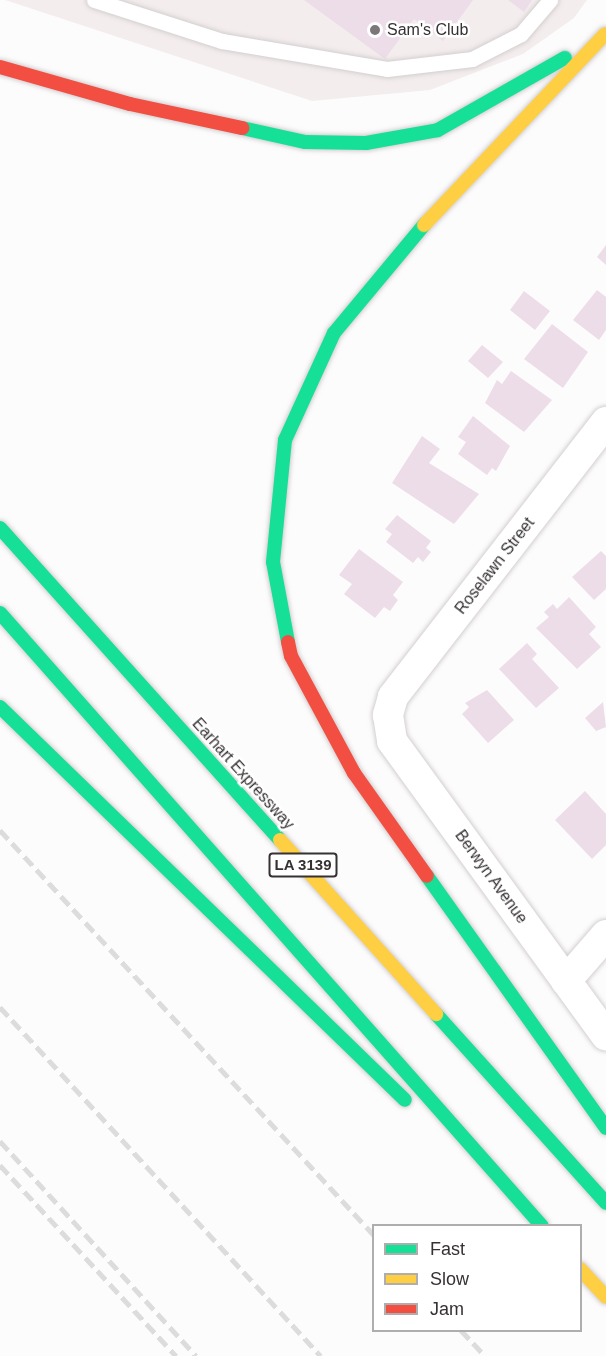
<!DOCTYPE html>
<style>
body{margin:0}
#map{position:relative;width:606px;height:1356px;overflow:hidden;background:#fdfcfc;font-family:Helvetica,sans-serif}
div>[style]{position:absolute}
.built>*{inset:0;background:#f4eded}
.building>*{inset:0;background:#ecdde8}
.roads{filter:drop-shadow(0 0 2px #d3cfd0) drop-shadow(0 0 2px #d3cfd0)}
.lane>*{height:15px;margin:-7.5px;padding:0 7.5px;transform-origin:7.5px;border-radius:7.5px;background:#fff}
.street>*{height:30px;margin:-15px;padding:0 15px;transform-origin:15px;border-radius:15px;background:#fff}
.fast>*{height:14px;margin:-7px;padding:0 7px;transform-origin:7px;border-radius:7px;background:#16e098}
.slow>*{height:14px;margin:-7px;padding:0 7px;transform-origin:7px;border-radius:7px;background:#ffcf43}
.jam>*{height:14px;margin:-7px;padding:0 7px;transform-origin:7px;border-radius:7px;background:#f24e42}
.rail>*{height:4.5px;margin-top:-2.25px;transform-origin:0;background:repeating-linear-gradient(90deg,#dddcdc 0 12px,transparent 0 18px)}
.dots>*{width:16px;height:16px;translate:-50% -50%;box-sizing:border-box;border:3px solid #fff;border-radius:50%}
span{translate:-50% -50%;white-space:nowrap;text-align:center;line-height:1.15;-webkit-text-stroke:5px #fff;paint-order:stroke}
.shield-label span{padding:2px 4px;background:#fff;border:2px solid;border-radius:4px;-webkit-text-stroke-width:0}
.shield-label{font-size:15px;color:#363132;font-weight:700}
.poi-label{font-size:16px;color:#363132}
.left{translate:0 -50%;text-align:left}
.street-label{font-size:16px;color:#363132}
.legend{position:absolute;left:372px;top:1224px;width:210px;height:108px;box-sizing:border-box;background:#fff;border:2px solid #afadad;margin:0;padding:8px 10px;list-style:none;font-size:18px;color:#363132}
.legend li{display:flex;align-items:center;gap:12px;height:30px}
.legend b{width:30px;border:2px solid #afadad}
</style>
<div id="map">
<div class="built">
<div style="clip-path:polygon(5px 0,587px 0,574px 18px,523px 54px,430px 90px,312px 101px)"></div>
</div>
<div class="building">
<div style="clip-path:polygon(304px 0,473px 0,443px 41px,414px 19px,385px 59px)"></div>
<div style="clip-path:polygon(508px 0,532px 0,524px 12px)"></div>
<div style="clip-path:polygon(606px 245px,606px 265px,597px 257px)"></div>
<div style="clip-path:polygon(597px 290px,606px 297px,606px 330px,599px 340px,573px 320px)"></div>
<div style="clip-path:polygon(524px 291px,550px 311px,535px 330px,510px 310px)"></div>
<div style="clip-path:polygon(552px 324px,588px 352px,563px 388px,524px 359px)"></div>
<div style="clip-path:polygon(482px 345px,503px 362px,488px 378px,468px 361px)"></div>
<div style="clip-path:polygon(511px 371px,552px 400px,524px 432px,485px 403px,497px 380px,502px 384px)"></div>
<div style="clip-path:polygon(473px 416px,510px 446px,496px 471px,492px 468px,487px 475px,458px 454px,466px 442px,458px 437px)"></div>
<div style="clip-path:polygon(422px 436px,440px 449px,429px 463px,479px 494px,454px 524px,392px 483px)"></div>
<div style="clip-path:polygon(397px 515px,431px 541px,426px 548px,431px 552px,423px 562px,418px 557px,413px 563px,386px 542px,392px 534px,385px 529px)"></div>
<div style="clip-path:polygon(359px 549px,403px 582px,393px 595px,398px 600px,390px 611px,384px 607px,375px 618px,344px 594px,352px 584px,339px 575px)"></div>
<div style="clip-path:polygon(601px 551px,606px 556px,606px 589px,594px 600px,572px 577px)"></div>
<div style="clip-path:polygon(569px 597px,596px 627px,589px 634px,601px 647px,577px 669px,536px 628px,549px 617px,544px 612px,553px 604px,557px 609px)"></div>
<div style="clip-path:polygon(527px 643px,537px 654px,532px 659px,559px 688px,536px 708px,499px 669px)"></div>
<div style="clip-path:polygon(487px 690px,514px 720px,488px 743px,462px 714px,469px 707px,465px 703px)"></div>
<div style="clip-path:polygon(603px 702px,606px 727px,596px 731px,585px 718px)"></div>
<div style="clip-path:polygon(585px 791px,606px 814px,606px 845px,592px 859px,555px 820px)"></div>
</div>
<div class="roads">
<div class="lane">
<div style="left:94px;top:0;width:134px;rotate:17.8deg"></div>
<div style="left:222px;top:41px;width:167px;rotate:9.6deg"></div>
<div style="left:387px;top:69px;width:86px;rotate:-6.7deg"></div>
<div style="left:472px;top:59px;width:55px;rotate:-27deg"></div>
<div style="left:521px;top:34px;width:45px;rotate:-49.5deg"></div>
</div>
<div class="street">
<div style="left:606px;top:422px;width:348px;rotate:127.8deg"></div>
<div style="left:393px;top:697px;width:19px;rotate:106deg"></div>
<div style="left:388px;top:715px;width:26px;rotate:81deg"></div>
<div style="left:392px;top:741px;width:364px;rotate:54deg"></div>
<div style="left:566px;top:981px;width:61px;rotate:-49deg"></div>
</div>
<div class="fast">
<div style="left:242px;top:128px;width:65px;rotate:12.5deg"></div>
<div style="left:305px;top:142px;width:61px;rotate:0.9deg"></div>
<div style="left:366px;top:143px;width:73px;rotate:-10.2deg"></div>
<div style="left:438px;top:130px;width:146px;rotate:-29.6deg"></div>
<div style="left:0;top:528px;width:419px;rotate:48.1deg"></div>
<div style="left:0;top:613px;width:818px;rotate:48.52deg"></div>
<div style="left:288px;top:642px;width:81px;rotate:-100.6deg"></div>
<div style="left:273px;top:562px;width:123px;rotate:-84.4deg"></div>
<div style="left:285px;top:440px;width:118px;rotate:-65.4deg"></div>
<div style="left:334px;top:333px;width:141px;rotate:-50.2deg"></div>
<div style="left:0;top:707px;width:564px;rotate:44.14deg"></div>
<div style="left:427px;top:876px;width:309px;rotate:54.6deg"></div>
<div style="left:436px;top:1014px;width:254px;rotate:48deg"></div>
</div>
<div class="slow">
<div style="left:424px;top:225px;width:263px;rotate:-46.5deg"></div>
<div style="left:280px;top:840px;width:234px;rotate:48.1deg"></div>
<div style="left:580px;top:1269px;width:38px;rotate:47deg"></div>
</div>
<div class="jam">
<div style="left:0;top:67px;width:135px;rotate:15.9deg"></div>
<div style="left:130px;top:104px;width:115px;rotate:12.1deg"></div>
<div style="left:288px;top:642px;width:14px;rotate:78deg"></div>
<div style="left:291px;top:656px;width:133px;rotate:61.7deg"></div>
<div style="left:354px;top:773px;width:126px;rotate:54.7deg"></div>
</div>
</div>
<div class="rail">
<div style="left:0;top:830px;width:551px;rotate:47.28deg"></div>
<div style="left:0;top:1007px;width:474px;rotate:47.4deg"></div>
<div style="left:0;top:1141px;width:291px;rotate:47.6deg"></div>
<div style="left:0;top:1165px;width:260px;rotate:47.3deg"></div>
<div style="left:461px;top:1330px;width:35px;rotate:47deg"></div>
</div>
<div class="dots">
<div style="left:375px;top:30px;background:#7c7879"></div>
</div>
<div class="shield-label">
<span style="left:303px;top:865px">LA 3139</span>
</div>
<div class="poi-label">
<span class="left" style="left:387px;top:30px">Sam's Club</span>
</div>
<div class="street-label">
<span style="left:495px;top:566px;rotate:-52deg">Roselawn Street</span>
<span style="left:243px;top:774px;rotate:48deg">Earhart Expressway</span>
<span style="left:491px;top:877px;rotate:54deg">Berwyn Avenue</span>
</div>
<ul class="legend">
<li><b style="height:8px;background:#16e098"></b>Fast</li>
<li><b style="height:8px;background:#ffcf43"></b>Slow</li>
<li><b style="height:8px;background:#f24e42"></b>Jam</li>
</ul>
</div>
